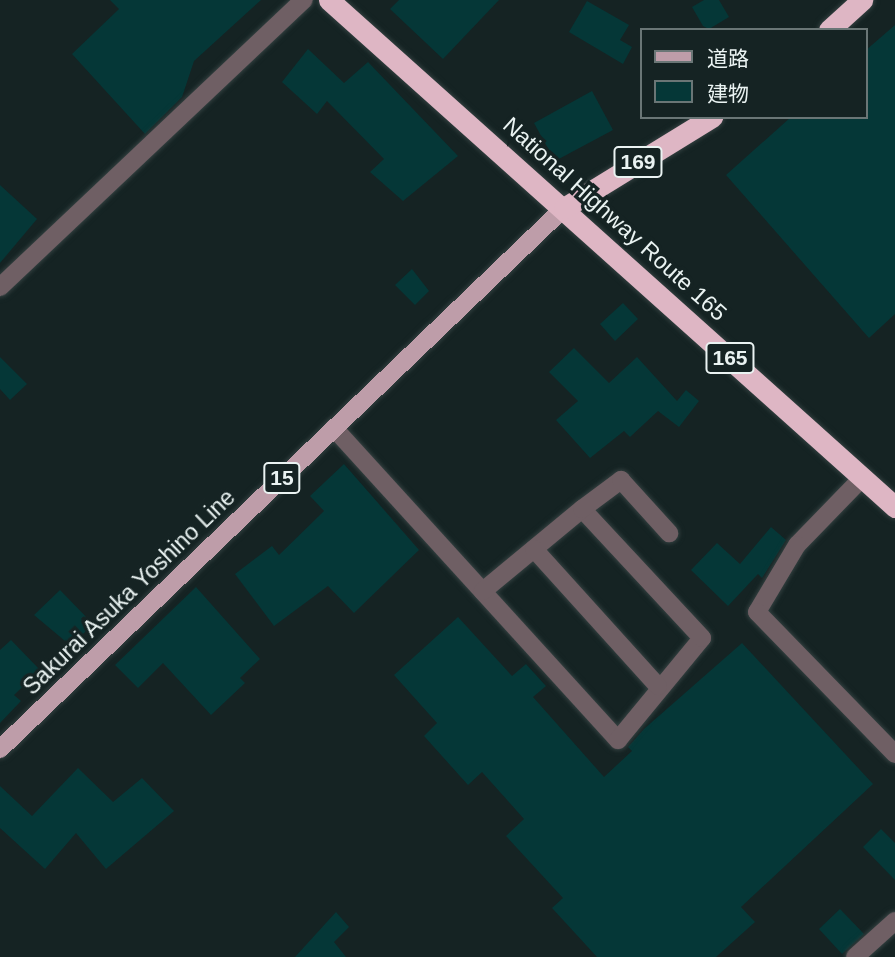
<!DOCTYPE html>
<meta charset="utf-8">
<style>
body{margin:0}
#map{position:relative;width:895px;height:957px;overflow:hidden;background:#152323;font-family:Arial,"Noto Sans JP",sans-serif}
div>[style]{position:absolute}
.building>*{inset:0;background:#053737}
.roads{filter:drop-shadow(0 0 2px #334040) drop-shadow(0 0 2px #334040)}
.minor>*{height:18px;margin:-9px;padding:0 9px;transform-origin:9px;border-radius:9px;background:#6f5f64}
.major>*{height:18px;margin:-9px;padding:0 9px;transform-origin:9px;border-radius:9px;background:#be9da9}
.highway>*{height:21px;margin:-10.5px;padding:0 10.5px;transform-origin:10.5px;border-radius:10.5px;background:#deb6c4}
span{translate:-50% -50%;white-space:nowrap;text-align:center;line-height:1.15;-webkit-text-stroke:7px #152323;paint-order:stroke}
.shield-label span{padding:2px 5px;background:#152323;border:2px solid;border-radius:5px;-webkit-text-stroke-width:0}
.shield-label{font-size:21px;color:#eaf3f2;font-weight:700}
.street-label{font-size:23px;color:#eaf3f2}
.legend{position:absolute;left:640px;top:28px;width:228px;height:91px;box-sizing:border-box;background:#152323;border:2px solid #6a7676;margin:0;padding:9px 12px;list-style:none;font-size:21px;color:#eaf3f2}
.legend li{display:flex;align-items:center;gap:14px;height:35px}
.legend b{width:35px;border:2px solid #6a7676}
</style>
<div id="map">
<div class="building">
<div style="clip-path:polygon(110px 0,261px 0,194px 61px,182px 97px,145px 134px,72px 54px,119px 9px)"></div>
<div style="clip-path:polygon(399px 0,499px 0,443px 59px,390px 9px)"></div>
<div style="clip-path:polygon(704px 0,719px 0,729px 17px,709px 29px,703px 26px,692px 7px)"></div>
<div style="clip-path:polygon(587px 1px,629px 25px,620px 40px,632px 47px,623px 64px,569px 32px)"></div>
<div style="clip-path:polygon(895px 25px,895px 314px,869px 338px,726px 175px,791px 117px,865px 117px,865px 51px)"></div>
<div style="clip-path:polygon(308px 49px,344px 83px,368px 62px,458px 156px,403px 201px,370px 172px,384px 159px,327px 101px,317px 114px,282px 82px)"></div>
<div style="clip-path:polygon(592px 91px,613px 130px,555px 161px,534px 123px)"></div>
<div style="clip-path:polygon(0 185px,37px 219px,0 263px)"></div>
<div style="clip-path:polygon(412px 269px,429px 291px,415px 305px,395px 285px)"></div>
<div style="clip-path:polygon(623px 303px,638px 319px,615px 341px,600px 324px)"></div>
<div style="clip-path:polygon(574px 348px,609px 383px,637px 357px,677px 401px,686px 390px,699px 401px,679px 427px,658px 411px,630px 437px,624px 431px,590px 458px,556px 420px,578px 401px,549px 372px)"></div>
<div style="clip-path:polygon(0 357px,27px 384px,10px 400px,0 389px)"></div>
<div style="clip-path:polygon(344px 464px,419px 550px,354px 613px,328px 586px,274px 626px,235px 574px,272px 546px,279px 555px,324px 511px,310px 496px)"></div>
<div style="clip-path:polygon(771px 527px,786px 540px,762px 578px,758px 574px,728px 606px,691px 570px,717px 543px,740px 564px)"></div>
<div style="clip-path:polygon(196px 587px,260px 659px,240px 678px,245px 683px,211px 715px,163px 663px,138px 688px,115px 665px)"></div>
<div style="clip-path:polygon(60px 590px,93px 624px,71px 646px,34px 615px)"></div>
<div style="clip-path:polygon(458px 617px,512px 676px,526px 664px,546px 686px,533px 697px,604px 777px,632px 751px,628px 747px,644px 729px,742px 643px,873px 784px,741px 907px,755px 922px,716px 957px,597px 957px,552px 908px,563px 898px,506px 836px,524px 819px,482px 772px,468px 785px,424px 736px,437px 723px,394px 675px)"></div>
<div style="clip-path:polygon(11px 640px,40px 670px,14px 695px,21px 701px,0 723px,0 650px)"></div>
<div style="clip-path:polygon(78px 768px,113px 802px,142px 778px,174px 811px,106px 869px,76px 833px,45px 869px,0 828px,0 786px,32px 816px)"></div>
<div style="clip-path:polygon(881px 829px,895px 843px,895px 880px,863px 847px)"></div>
<div style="clip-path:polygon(840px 909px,864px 934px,842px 954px,819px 929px)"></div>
<div style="clip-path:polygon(336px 912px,349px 927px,334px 942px,346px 957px,295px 957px)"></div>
</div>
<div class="roads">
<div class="minor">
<div style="left:0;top:287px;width:418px;rotate:-43.4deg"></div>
<div style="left:334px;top:428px;width:422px;rotate:47.7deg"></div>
<div style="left:618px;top:740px;width:132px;rotate:-50.5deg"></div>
<div style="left:702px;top:638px;width:176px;rotate:-132.9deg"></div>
<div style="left:582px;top:509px;width:129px;rotate:140.4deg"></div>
<div style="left:862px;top:478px;width:93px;rotate:134.1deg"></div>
<div style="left:797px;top:545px;width:78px;rotate:120.8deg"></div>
<div style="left:757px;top:612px;width:198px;rotate:45.8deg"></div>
<div style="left:582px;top:509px;width:49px;rotate:-36.6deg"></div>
<div style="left:621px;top:480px;width:72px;rotate:47.8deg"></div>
<div style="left:534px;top:549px;width:185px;rotate:47.9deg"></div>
<div style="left:855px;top:957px;width:54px;rotate:-42deg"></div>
</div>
<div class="major">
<div style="left:0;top:749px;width:782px;rotate:-43.81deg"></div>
</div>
<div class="highway">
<div style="left:329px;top:0;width:760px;rotate:41.85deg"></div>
<div style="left:829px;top:30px;width:45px;rotate:-42.3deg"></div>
<div style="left:564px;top:208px;width:174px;rotate:-31.6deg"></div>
</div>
</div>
<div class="shield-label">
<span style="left:638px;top:162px">169</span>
<span style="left:730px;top:358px">165</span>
<span style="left:282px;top:478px">15</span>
</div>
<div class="street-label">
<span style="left:615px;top:219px;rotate:42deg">National Highway Route 165</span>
<span style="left:129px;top:592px;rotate:-44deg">Sakurai Asuka Yoshino Line</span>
</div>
<ul class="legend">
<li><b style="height:9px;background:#be9da9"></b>道路</li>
<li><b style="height:19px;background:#053737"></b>建物</li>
</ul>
</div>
